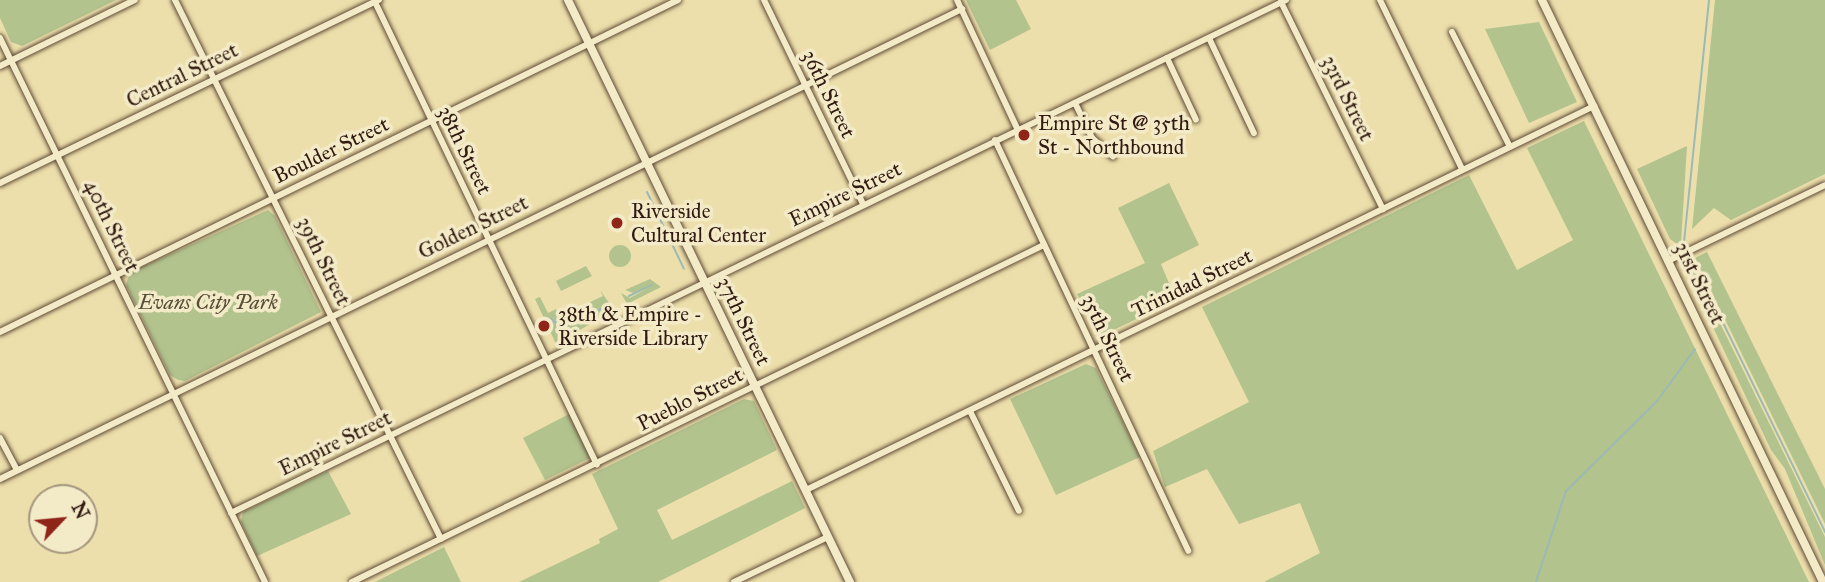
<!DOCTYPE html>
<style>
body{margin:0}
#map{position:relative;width:1825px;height:582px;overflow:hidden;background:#eddfab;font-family:"IM FELL Great Primer",serif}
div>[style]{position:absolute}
.green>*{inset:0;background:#b2c38e}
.round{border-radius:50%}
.stream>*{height:2px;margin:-1px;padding:0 1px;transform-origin:1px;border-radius:1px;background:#9cbab3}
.roads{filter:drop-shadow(0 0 2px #5f4b38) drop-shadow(0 0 2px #5f4b38)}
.street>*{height:6px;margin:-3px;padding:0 3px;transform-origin:3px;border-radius:3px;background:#f3eac8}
.secondary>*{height:8px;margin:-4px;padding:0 4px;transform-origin:4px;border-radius:4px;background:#f3eac8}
.dots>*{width:19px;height:19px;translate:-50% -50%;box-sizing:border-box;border:4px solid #f3eac8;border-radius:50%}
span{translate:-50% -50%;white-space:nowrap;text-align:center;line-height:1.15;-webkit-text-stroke:7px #f3eac8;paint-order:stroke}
.street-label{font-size:21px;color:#301a11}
.poi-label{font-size:21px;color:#301a11}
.left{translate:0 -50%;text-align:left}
.park-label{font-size:21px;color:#574d36;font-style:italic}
.north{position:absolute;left:28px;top:484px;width:70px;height:70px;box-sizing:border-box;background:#f3eac8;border:2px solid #a5977f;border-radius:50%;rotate:64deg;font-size:19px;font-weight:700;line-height:28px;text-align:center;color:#301a11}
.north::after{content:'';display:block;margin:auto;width:24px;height:32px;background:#8f2418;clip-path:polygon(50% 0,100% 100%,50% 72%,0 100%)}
</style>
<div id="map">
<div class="green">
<div style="clip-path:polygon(0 0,116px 0,22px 46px,11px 42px,0 18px)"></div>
<div style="clip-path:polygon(966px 0,1016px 0,1031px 29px,990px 50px)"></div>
<div style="clip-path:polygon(1715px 0,1825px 0,1825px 174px,1731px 220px,1714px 208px,1692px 229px)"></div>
<div style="clip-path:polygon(1539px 22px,1577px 102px,1529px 123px,1485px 29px)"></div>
<div style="clip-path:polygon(1584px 121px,1809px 582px,1264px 582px,1320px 553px,1300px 503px,1239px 524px,1207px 469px,1165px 487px,1153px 451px,1249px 402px,1202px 307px,1469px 175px,1517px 270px,1573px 240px,1527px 148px)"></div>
<div style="clip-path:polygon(1687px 146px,1681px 243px,1677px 244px,1670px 239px,1637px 169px)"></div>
<div style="clip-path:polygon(1169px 183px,1199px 245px,1161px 264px,1176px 300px,1101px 336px,1077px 294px,1145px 263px,1118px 208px)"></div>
<div style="clip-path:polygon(268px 210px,275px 216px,321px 312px,185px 381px,178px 380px,170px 375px,126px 285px,128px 278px,133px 271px)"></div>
<div class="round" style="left:609px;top:245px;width:22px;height:22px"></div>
<div style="clip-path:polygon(1707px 252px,1825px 489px,1825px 524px,1695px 258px)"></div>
<div style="clip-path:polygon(1689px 260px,1825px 537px,1825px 565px,1785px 469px,1771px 450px,1686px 270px)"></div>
<div style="clip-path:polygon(586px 266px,592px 276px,561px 291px,556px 281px)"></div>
<div style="clip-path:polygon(650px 279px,661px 287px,627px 304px,621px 293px,630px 298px,653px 285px,633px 293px,625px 290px)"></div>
<div style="clip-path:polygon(600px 290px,614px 310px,556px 344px,535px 299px,540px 297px,548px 313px,556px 309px,560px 317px,567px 313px,571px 321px,560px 325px,550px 317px,560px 326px,606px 308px,573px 320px,569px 312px,603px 296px)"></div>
<div style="clip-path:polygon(1086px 364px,1096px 368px,1140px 457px,1056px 495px,1010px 399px)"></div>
<div style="clip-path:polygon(744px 399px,754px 401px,777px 450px,657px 510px,672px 540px,792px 481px,805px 508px,658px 582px,519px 582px,600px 543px,599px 539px,618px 529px,592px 474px)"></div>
<div style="clip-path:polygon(569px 414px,590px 458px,545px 480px,523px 438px)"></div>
<div style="clip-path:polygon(328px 471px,351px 514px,257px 556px,241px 522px,243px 512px)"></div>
<div style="clip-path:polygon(444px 547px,461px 582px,375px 582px)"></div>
</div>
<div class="stream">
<div style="left:647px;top:192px;width:85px;rotate:64.3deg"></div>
<div style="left:1684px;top:242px;width:243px;rotate:-84.1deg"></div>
<div style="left:1692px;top:259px;width:304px;rotate:64deg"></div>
<div style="left:629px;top:296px;width:25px;rotate:-26deg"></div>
<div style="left:568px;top:313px;width:9px;rotate:69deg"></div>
<div style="left:550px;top:318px;width:13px;rotate:39deg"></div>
<div style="left:560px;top:326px;width:50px;rotate:-22.4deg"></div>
<div style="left:1536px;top:582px;width:96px;rotate:-71.8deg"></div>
<div style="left:1566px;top:491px;width:128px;rotate:-44.7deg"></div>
<div style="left:1657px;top:401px;width:64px;rotate:-53.8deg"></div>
</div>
<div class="roads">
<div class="street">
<div style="left:175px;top:0;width:601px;rotate:63.73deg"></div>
<div style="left:764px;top:0;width:227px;rotate:64.1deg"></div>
<div style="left:957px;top:0;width:144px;rotate:64.9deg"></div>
<div style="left:1380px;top:0;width:188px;rotate:64.1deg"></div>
<div style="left:375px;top:2px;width:513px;rotate:64.38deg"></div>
<div style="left:1281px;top:2px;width:231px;rotate:63.8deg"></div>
<div style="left:1452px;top:32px;width:127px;rotate:63.2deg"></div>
<div style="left:0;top:38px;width:605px;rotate:64.03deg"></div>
<div style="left:1209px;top:38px;width:105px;rotate:64.7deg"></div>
<div style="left:1167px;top:58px;width:68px;rotate:64.9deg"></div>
<div style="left:0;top:66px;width:150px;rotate:-26.1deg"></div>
<div style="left:1075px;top:103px;width:39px;rotate:64deg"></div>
<div style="left:1092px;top:138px;width:28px;rotate:41deg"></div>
<div style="left:995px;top:140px;width:454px;rotate:64.8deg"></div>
<div style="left:0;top:183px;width:421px;rotate:-25.8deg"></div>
<div style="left:1670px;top:260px;width:172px;rotate:-25.8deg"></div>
<div style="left:0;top:332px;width:755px;rotate:-26.09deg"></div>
<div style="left:970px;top:411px;width:111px;rotate:63.9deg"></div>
<div style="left:0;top:438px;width:36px;rotate:62deg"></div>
<div style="left:0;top:479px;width:1071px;rotate:-26.04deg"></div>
<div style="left:806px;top:490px;width:877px;rotate:-25.98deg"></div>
<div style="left:231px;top:513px;width:1173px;rotate:-25.93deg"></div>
<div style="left:352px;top:582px;width:770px;rotate:-25.97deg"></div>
<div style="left:734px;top:582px;width:104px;rotate:-25.6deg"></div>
</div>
<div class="secondary">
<div style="left:568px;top:0;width:647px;rotate:64.15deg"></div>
<div style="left:1542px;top:0;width:646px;rotate:64.23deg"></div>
</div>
</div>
<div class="dots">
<div style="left:1024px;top:135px;background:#8f2418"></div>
<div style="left:617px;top:223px;background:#8f2418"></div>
<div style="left:544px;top:326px;background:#8f2418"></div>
</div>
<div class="street-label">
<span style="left:182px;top:75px;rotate:-26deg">Central Street</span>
<span style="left:829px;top:94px;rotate:64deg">36th Street</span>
<span style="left:1348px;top:98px;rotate:64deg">33rd Street</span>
<span style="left:331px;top:150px;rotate:-26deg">Boulder Street</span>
<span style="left:465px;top:150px;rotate:64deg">38th Street</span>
<span style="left:845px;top:194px;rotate:-26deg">Empire Street</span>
<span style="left:112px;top:226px;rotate:64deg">40th Street</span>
<span style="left:473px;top:227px;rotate:-26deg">Golden Street</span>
<span style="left:324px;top:261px;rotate:64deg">39th Street</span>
<span style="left:1192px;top:283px;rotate:-26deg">Trinidad Street</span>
<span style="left:1700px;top:283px;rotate:64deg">31st Street</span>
<span style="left:744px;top:321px;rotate:64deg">37th Street</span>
<span style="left:1108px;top:338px;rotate:64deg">35th Street</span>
<span style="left:690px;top:399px;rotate:-27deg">Pueblo Street</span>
<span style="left:335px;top:443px;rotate:-26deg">Empire Street</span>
</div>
<div class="poi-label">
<span class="left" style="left:1038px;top:135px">Empire St @ 35th<br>St - Northbound</span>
<span class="left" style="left:631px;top:223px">Riverside<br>Cultural Center</span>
<span class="left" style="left:558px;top:326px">38th &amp; Empire -<br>Riverside Library</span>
</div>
<div class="park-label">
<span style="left:208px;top:302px">Evans City Park</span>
</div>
<div class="north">N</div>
</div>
